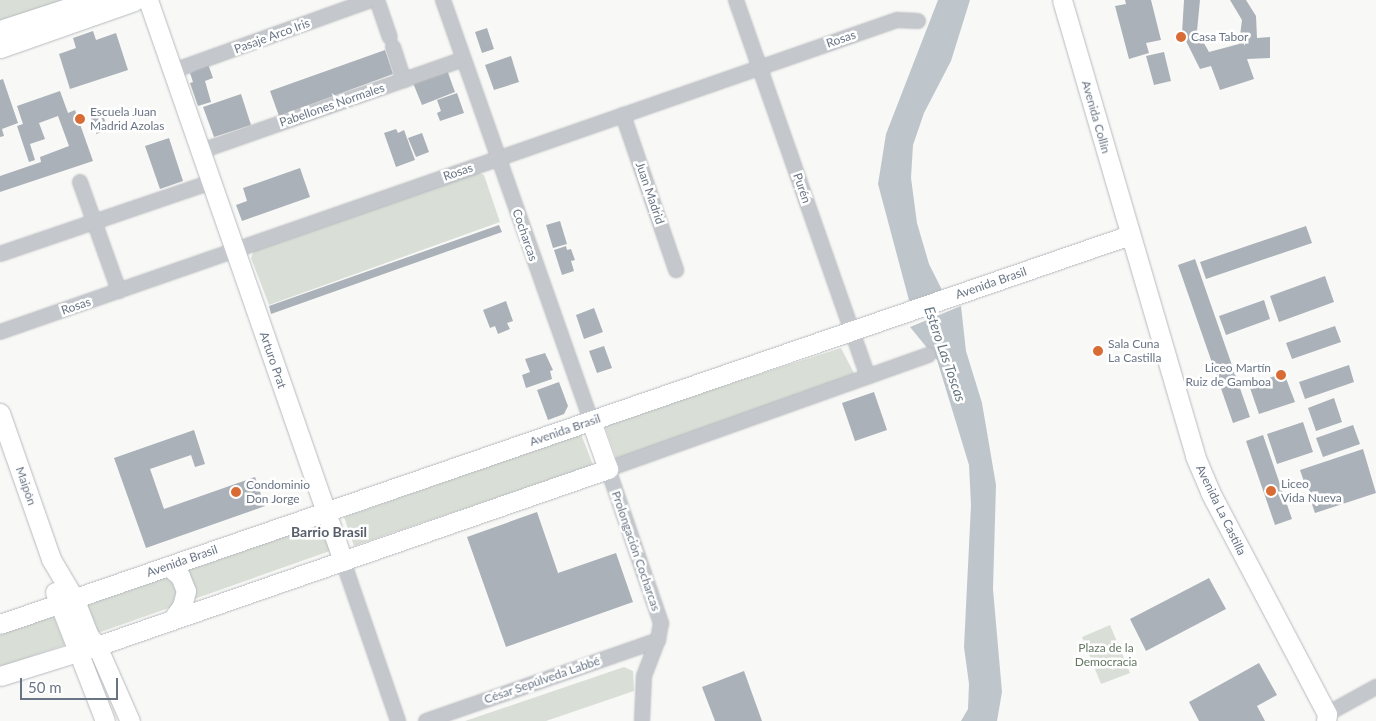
<!DOCTYPE html>
<meta charset="utf-8">
<style>
body{margin:0}
#map{position:relative;width:1376px;height:721px;overflow:hidden;background:#f8f8f6;font-family:Lato,sans-serif}
div>[style]{position:absolute}
.green>*{inset:0;background:#d9dfd7}
.water>*{inset:0;background:#bec6cb}
.building>*{inset:0;background:#abb1b8}
.roads{filter:drop-shadow(0 0 1px #b7babf) drop-shadow(0 0 1px #b7babf)}
.street>*{height:14px;margin:-7px;padding:0 7px;transform-origin:7px;border-radius:7px;background:#c4c7cb}
.secondary>*{height:19px;margin:-9.5px;padding:0 9.5px;transform-origin:9.5px;border-radius:9.5px;background:#fff}
.primary>*{height:21px;margin:-10.5px;padding:0 10.5px;transform-origin:10.5px;border-radius:10.5px;background:#fff}
.dots>*{width:14px;height:14px;translate:-50% -50%;box-sizing:border-box;border:2px solid #fff;border-radius:50%}
span{translate:-50% -50%;white-space:nowrap;text-align:center;line-height:1.15;-webkit-text-stroke:5px #fff;paint-order:stroke}
.street-label{font-size:12px;color:#697585}
.poi-label{font-size:12px;color:#697585}
.left{translate:0 -50%;text-align:left}
.right{translate:-100% -50%;text-align:right}
.park-label{font-size:12px;color:#657763}
.water-label{font-size:14px;color:#657680;font-style:italic}
.neighbourhood-label{font-size:14px;color:#565f6a;font-weight:700}
.scale{position:absolute;left:20px;top:678px;width:98px;height:22px;box-sizing:border-box;border:2px solid #697585;border-top:0;padding-left:6px;font-size:15px;line-height:18px;white-space:nowrap;color:#697585;-webkit-text-stroke:4px #fff;paint-order:stroke}
</style>
<div id="map">
<div class="green">
<div style="clip-path:polygon(0 0,79px 0,0 26px)"></div>
<div style="clip-path:polygon(477px 172px,484px 175px,500px 222px,269px 305px,251px 258px,254px 250px)"></div>
<div style="clip-path:polygon(841px 348px,855px 375px,617px 460px,604px 424px)"></div>
<div style="clip-path:polygon(581px 434px,593px 465px,354px 546px,344px 517px)"></div>
<div style="clip-path:polygon(318px 517px,330px 551px,95px 634px,83px 599px)"></div>
<div style="clip-path:polygon(52px 612px,65px 645px,0 667px,0 630px)"></div>
<div style="clip-path:polygon(1110px 625px,1130px 673px,1101px 684px,1082px 637px)"></div>
<div style="clip-path:polygon(624px 667px,633px 671px,634px 691px,546px 721px,465px 721px)"></div>
</div>
<div class="water">
<div style="clip-path:polygon(938px 0,970px 0,951px 61px,924px 113px,913px 145px,911px 178px,917px 223px,929px 264px,942px 290px,910px 304px,878px 184px,886px 134px)"></div>
<div style="clip-path:polygon(961px 306px,966px 351px,982px 403px,996px 485px,993px 589px,1002px 692px,997px 721px,961px 721px,968px 709px,969px 684px,964px 647px,971px 505px,969px 465px,937px 360px,910px 327px)"></div>
</div>
<div class="building">
<div style="clip-path:polygon(1125px 0,1151px 0,1161px 40px,1146px 43px,1149px 53px,1129px 59px,1115px 6px,1126px 4px)"></div>
<div style="clip-path:polygon(1184px 0,1200px 0,1197px 31px,1209px 52px,1239px 44px,1242px 20px,1230px 0,1246px 0,1256px 16px,1257px 38px,1270px 37px,1270px 58px,1247px 59px,1254px 79px,1220px 90px,1211px 66px,1200px 69px,1182px 33px)"></div>
<div style="clip-path:polygon(487px 28px,494px 49px,482px 53px,475px 32px)"></div>
<div style="clip-path:polygon(93px 31px,96px 40px,116px 33px,128px 70px,70px 89px,59px 54px,76px 48px,73px 38px)"></div>
<div style="clip-path:polygon(385px 50px,393px 74px,279px 116px,270px 91px)"></div>
<div style="clip-path:polygon(1164px 52px,1171px 81px,1154px 85px,1146px 56px)"></div>
<div style="clip-path:polygon(511px 56px,519px 82px,494px 90px,485px 65px)"></div>
<div style="clip-path:polygon(208px 64px,213px 78px,205px 81px,211px 102px,198px 106px,190px 83px,193px 82px,190px 73px)"></div>
<div style="clip-path:polygon(447px 70px,455px 92px,422px 105px,413px 83px)"></div>
<div style="clip-path:polygon(3px 79px,18px 123px,2px 129px,4px 136px,0 137px,0 80px)"></div>
<div style="clip-path:polygon(60px 91px,68px 113px,75px 110px,93px 161px,0 192px,0 176px,41px 162px,40px 157px,69px 146px,58px 116px,39px 123px,45px 139px,30px 144px,35px 160px,29px 162px,17px 126px,23px 124px,17px 106px)"></div>
<div style="clip-path:polygon(457px 93px,464px 113px,440px 121px,437px 113px,441px 111px,437px 100px)"></div>
<div style="clip-path:polygon(241px 94px,251px 125px,214px 137px,203px 107px)"></div>
<div style="clip-path:polygon(103px 115px,108px 130px,96px 134px,91px 118px)"></div>
<div style="clip-path:polygon(396px 129px,398px 133px,404px 130px,415px 160px,396px 167px,384px 133px)"></div>
<div style="clip-path:polygon(422px 133px,429px 152px,416px 157px,408px 138px)"></div>
<div style="clip-path:polygon(169px 138px,183px 181px,160px 189px,145px 146px)"></div>
<div style="clip-path:polygon(300px 168px,310px 197px,242px 221px,236px 205px,247px 201px,243px 188px)"></div>
<div style="clip-path:polygon(560px 221px,567px 244px,553px 248px,546px 225px)"></div>
<div style="clip-path:polygon(499px 225px,502px 232px,271px 314px,269px 306px)"></div>
<div style="clip-path:polygon(1306px 226px,1312px 243px,1206px 279px,1200px 262px)"></div>
<div style="clip-path:polygon(566px 246px,567px 250px,571px 249px,575px 260px,571px 261px,574px 271px,562px 275px,554px 250px)"></div>
<div style="clip-path:polygon(1195px 259px,1250px 417px,1233px 423px,1178px 265px)"></div>
<div style="clip-path:polygon(1325px 276px,1334px 302px,1279px 322px,1270px 296px)"></div>
<div style="clip-path:polygon(1264px 300px,1270px 319px,1226px 335px,1219px 316px)"></div>
<div style="clip-path:polygon(506px 301px,513px 321px,507px 323px,510px 329px,498px 334px,495px 326px,490px 328px,483px 310px)"></div>
<div style="clip-path:polygon(594px 308px,603px 332px,584px 339px,576px 315px)"></div>
<div style="clip-path:polygon(1335px 326px,1341px 342px,1292px 359px,1286px 343px)"></div>
<div style="clip-path:polygon(604px 346px,612px 368px,597px 373px,589px 351px)"></div>
<div style="clip-path:polygon(545px 353px,553px 370px,550px 371px,552px 379px,526px 388px,522px 375px,530px 372px,525px 359px)"></div>
<div style="clip-path:polygon(1349px 365px,1354px 382px,1305px 399px,1299px 382px)"></div>
<div style="clip-path:polygon(1284px 373px,1295px 402px,1259px 414px,1249px 385px)"></div>
<div style="clip-path:polygon(559px 382px,568px 406px,564px 414px,548px 420px,537px 390px)"></div>
<div style="clip-path:polygon(874px 392px,887px 430px,855px 441px,842px 403px)"></div>
<div style="clip-path:polygon(1334px 398px,1342px 422px,1316px 431px,1308px 408px)"></div>
<div style="clip-path:polygon(1303px 422px,1313px 452px,1277px 464px,1267px 434px)"></div>
<div style="clip-path:polygon(1353px 425px,1360px 444px,1323px 457px,1316px 438px)"></div>
<div style="clip-path:polygon(194px 430px,205px 464px,195px 467px,191px 455px,150px 469px,164px 509px,255px 477px,265px 506px,146px 548px,114px 458px)"></div>
<div style="clip-path:polygon(1263px 435px,1292px 519px,1275px 525px,1246px 441px)"></div>
<div style="clip-path:polygon(1363px 449px,1376px 493px,1315px 513px,1300px 470px)"></div>
<div style="clip-path:polygon(537px 512px,558px 573px,616px 553px,633px 602px,506px 647px,467px 537px)"></div>
<div style="clip-path:polygon(1209px 578px,1226px 609px,1146px 651px,1130px 619px)"></div>
<div style="clip-path:polygon(1259px 663px,1277px 695px,1257px 706px,1265px 721px,1199px 721px,1189px 702px)"></div>
<div style="clip-path:polygon(744px 671px,762px 721px,715px 721px,702px 687px)"></div>
</div>
<div class="roads">
<div class="street">
<div style="left:377px;top:0;width:39px;rotate:71deg"></div>
<div style="left:443px;top:0;width:446px;rotate:70.6deg"></div>
<div style="left:736px;top:0;width:399px;rotate:70.7deg"></div>
<div style="left:393px;top:47px;width:35px;rotate:72deg"></div>
<div style="left:173px;top:71px;width:210px;rotate:-19.7deg"></div>
<div style="left:623px;top:115px;width:164px;rotate:71.1deg"></div>
<div style="left:201px;top:151px;width:278px;rotate:-19.3deg"></div>
<div style="left:80px;top:182px;width:116px;rotate:70.3deg"></div>
<div style="left:0;top:254px;width:223px;rotate:-18.8deg"></div>
<div style="left:0;top:332px;width:950px;rotate:-19.18deg"></div>
<div style="left:897px;top:20px;width:21px;rotate:3deg"></div>
<div style="left:343px;top:561px;width:169px;rotate:71deg"></div>
<div style="left:1327px;top:714px;width:56px;rotate:-28.9deg"></div>
<div style="left:426px;top:721px;width:246px;rotate:-19.2deg"></div>
<div style="left:642px;top:721px;width:45px;rotate:-87.5deg"></div>
<div style="left:644px;top:676px;width:39px;rotate:-69deg"></div>
<div style="left:658px;top:640px;width:17px;rotate:-80deg"></div>
<div style="left:661px;top:623px;width:163px;rotate:-109deg"></div>
<div style="left:608px;top:469px;width:340px;rotate:-19.6deg"></div>
</div>
<div class="secondary">
<div style="left:148px;top:0;width:594px;rotate:70.83deg"></div>
<div style="left:1062px;top:0;width:475px;rotate:73.7deg"></div>
<div style="left:1195px;top:456px;width:39px;rotate:67deg"></div>
<div style="left:1210px;top:492px;width:251px;rotate:62.2deg"></div>
<div style="left:1327px;top:714px;width:7px;rotate:98deg"></div>
<div style="left:0;top:413px;width:155px;rotate:70.7deg"></div>
<div style="left:51px;top:559px;width:45px;rotate:59.5deg"></div>
<div style="left:74px;top:598px;width:41px;rotate:68.5deg"></div>
<div style="left:89px;top:636px;width:13px;rotate:51deg"></div>
<div style="left:97px;top:646px;width:82px;rotate:66.3deg"></div>
<div style="left:168px;top:566px;width:16px;rotate:40deg"></div>
<div style="left:180px;top:576px;width:16px;rotate:68deg"></div>
<div style="left:186px;top:591px;width:16px;rotate:105deg"></div>
<div style="left:182px;top:606px;width:17px;rotate:126deg"></div>
<div style="left:55px;top:592px;width:138px;rotate:68.8deg"></div>
<div style="left:0;top:624px;width:1195px;rotate:-19deg"></div>
<div style="left:0;top:676px;width:102px;rotate:-17.2deg"></div>
<div style="left:97px;top:646px;width:541px;rotate:-19.11deg"></div>
<div style="left:608px;top:469px;width:51px;rotate:-109.5deg"></div>
</div>
<div class="primary">
<div style="left:0;top:31px;width:100px;rotate:-18.1deg"></div>
<div style="left:0;top:47px;width:142px;rotate:-19.3deg"></div>
</div>
</div>
<div class="dots">
<div style="left:1181px;top:37px;background:#d96c35"></div>
<div style="left:80px;top:119px;background:#d96c35"></div>
<div style="left:1098px;top:351px;background:#d96c35"></div>
<div style="left:1281px;top:375px;background:#d96c35"></div>
<div style="left:1271px;top:491px;background:#d96c35"></div>
<div style="left:236px;top:492px;background:#d96c35"></div>
</div>
<div class="street-label">
<span style="left:272px;top:36px;rotate:-20deg">Pasaje Arco Iris</span>
<span style="left:841px;top:39px;rotate:-19deg">Rosas</span>
<span style="left:332px;top:105px;rotate:-19deg">Pabellones Normales</span>
<span style="left:1096px;top:117px;rotate:74deg">Avenida Collín</span>
<span style="left:458px;top:172px;rotate:-19deg">Rosas</span>
<span style="left:802px;top:188px;rotate:71deg">Purén</span>
<span style="left:650px;top:193px;rotate:71deg">Juan Madrid</span>
<span style="left:525px;top:235px;rotate:71deg">Cocharcas</span>
<span style="left:991px;top:283px;rotate:-19deg">Avenida Brasil</span>
<span style="left:76px;top:306px;rotate:-19deg">Rosas</span>
<span style="left:273px;top:360px;rotate:71deg">Arturo Prat</span>
<span style="left:565px;top:430px;rotate:-19deg">Avenida Brasil</span>
<span style="left:26px;top:486px;rotate:71deg">Maipón</span>
<span style="left:1221px;top:510px;rotate:64deg">Avenida La Castilla</span>
<span style="left:636px;top:551px;rotate:71deg">Prolongación Cocharcas</span>
<span style="left:182px;top:561px;rotate:-19deg">Avenida Brasil</span>
<span style="left:542px;top:680px;rotate:-19deg">César Sepúlveda Labbé</span>
</div>
<div class="poi-label">
<span class="left" style="left:1191px;top:37px">Casa Tabor</span>
<span class="left" style="left:90px;top:119px">Escuela Juan<br>Madrid Azolas</span>
<span class="left" style="left:1108px;top:351px">Sala Cuna<br>La Castilla</span>
<span class="right" style="left:1271px;top:375px">Liceo Martín<br>Ruiz de Gamboa</span>
<span class="left" style="left:1281px;top:491px">Liceo<br>Vida Nueva</span>
<span class="left" style="left:246px;top:492px">Condominio<br>Don Jorge</span>
</div>
<div class="park-label">
<span style="left:1106px;top:655px">Plaza de la<br>Democracia</span>
</div>
<div class="water-label">
<span style="left:945px;top:354px;rotate:71deg">Estero Las Toscas</span>
</div>
<div class="neighbourhood-label">
<span style="left:329px;top:532px">Barrio Brasil</span>
</div>
<div class="scale">50 m</div>
</div>
